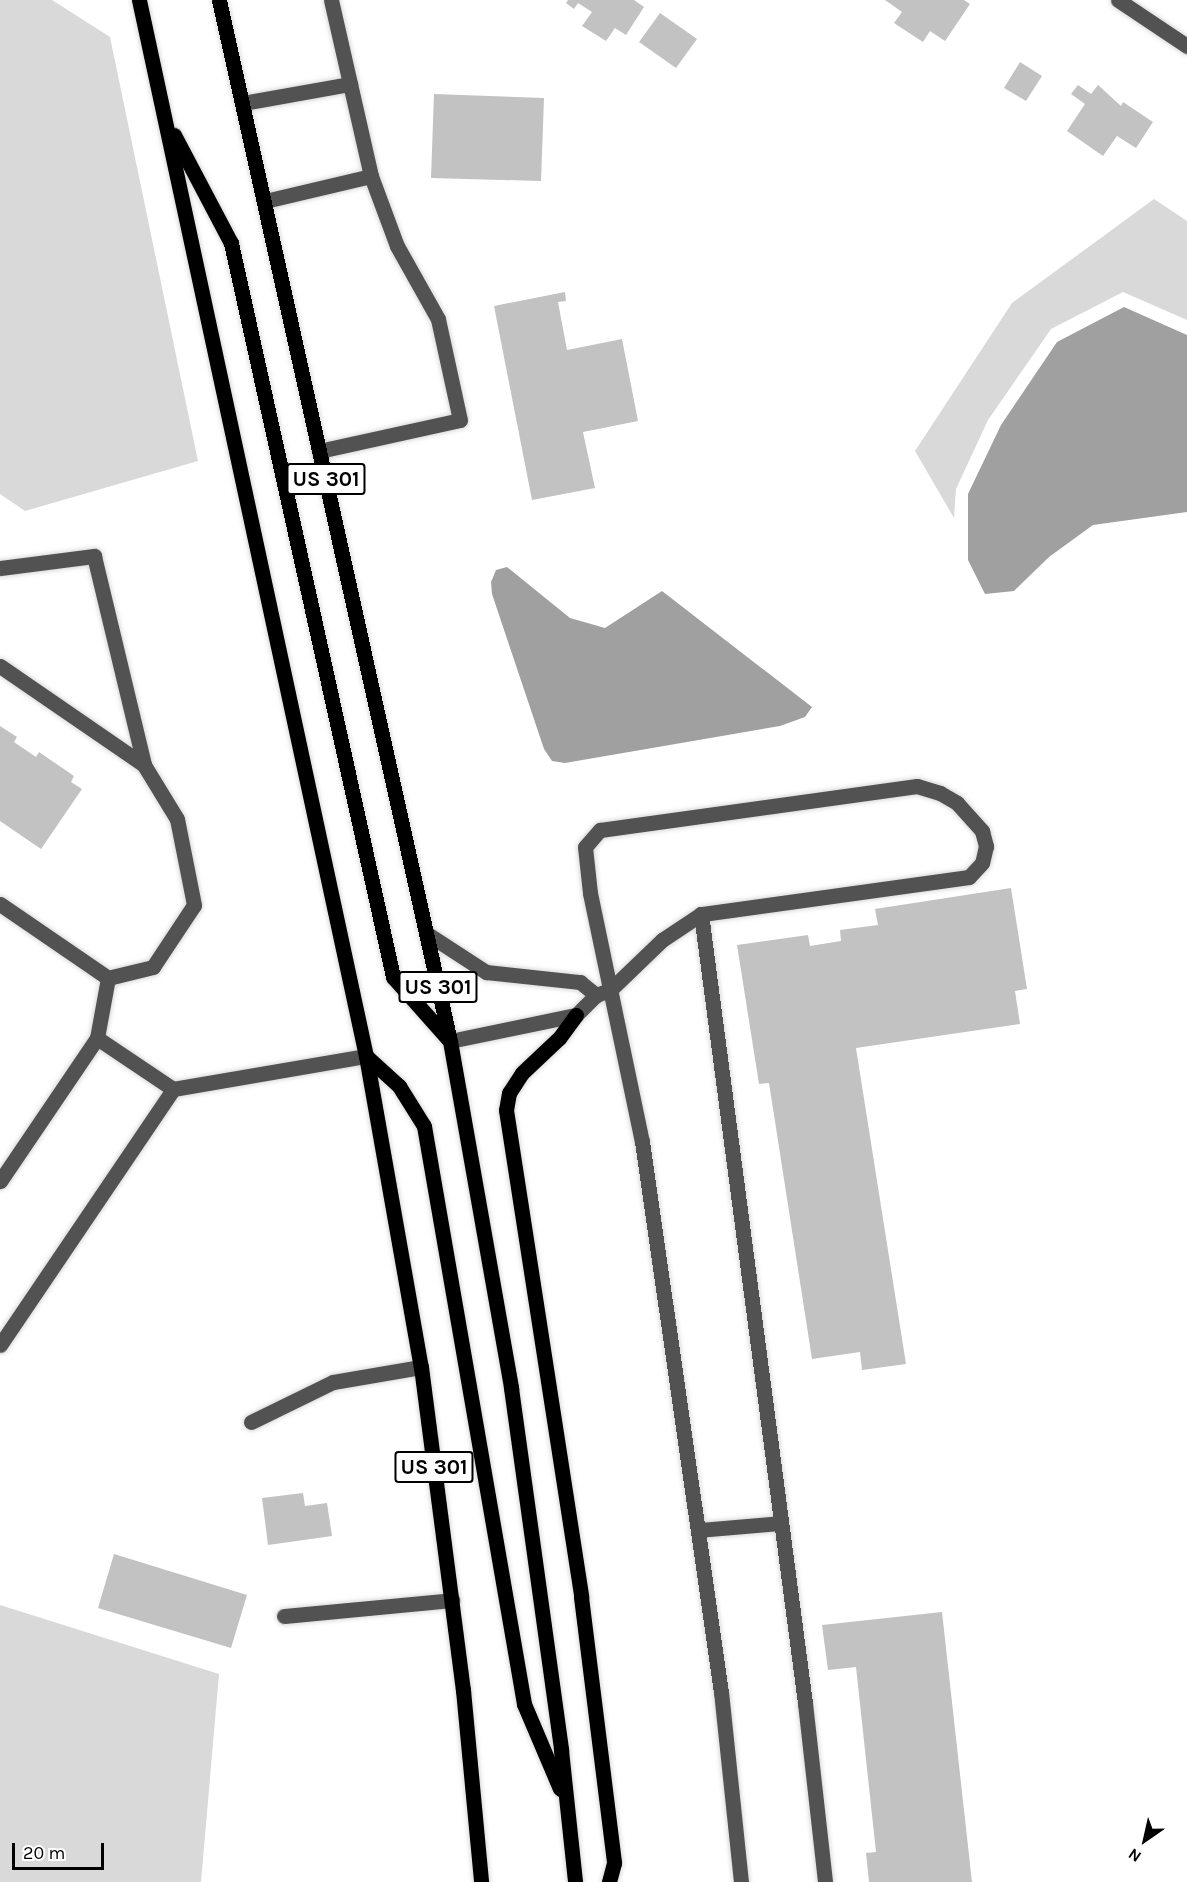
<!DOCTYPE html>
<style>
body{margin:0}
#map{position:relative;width:1187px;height:1882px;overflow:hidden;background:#fff;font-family:Karla,sans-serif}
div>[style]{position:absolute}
.green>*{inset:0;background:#d9d9d9}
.water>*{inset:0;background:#a0a0a0}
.building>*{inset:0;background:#c2c2c2}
.roads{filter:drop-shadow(0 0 2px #dbdbdb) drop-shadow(0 0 2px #dbdbdb)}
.minor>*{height:15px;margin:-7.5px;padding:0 7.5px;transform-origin:7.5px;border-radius:7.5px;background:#525252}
.major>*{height:15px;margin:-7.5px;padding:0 7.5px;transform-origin:7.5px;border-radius:7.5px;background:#000}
span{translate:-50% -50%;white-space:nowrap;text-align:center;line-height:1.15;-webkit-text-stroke:4.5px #fff;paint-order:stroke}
.shield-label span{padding:2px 4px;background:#fff;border:2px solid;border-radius:4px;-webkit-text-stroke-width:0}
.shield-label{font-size:21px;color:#000;font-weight:700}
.north{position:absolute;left:1115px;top:1810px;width:60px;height:60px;-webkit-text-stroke:4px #fff;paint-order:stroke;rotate:214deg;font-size:16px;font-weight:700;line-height:24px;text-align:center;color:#000}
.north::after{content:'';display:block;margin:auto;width:21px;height:27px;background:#000;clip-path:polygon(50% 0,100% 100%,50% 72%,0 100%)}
.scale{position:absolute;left:12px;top:1843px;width:92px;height:27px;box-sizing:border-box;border:3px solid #000;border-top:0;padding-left:8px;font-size:18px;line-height:21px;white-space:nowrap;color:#000;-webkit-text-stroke:4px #fff;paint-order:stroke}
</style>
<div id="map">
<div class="green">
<div style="clip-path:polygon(0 0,52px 0,110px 37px,198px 461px,25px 511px,0 494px)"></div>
<div style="clip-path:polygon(1154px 199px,1187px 221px,1187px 320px,1123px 292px,1051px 329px,988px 420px,956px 489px,954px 518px,915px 451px,1012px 303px)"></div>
<div style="clip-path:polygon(0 1605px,219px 1674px,201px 1882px,0 1882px)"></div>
</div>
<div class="water">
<div style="clip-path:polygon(1124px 307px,1187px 335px,1187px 512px,1093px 525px,1049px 557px,1014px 591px,985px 594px,968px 560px,968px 494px,1001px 425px,1057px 342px)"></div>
<div style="clip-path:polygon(507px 567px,570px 618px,605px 628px,662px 591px,812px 707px,805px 717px,780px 726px,565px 763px,552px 761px,544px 749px,492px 594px,491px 582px,496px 570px)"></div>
</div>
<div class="building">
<div style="clip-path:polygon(568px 0,634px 0,644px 7px,626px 35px,615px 28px,606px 41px,582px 26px,592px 12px,578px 3px,574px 9px,566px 3px)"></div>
<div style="clip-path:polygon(885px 0,964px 0,970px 4px,945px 41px,930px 31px,923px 42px,894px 23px,902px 12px)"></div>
<div style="clip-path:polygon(660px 13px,697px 39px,676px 68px,639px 42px)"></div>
<div style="clip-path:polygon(1020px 62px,1042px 76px,1026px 101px,1004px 88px)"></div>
<div style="clip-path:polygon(1078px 85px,1091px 94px,1098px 85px,1121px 106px,1123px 102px,1153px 122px,1136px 148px,1117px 136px,1103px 156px,1067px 131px,1085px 104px,1071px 94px)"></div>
<div style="clip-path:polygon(434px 94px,544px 98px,541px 181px,431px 178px)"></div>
<div style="clip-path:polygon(565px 292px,566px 301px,558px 302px,567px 350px,622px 339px,638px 421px,583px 432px,595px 488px,532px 500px,494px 306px)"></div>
<div style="clip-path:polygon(0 726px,17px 737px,14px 742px,36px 757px,39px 752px,74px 776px,71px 782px,82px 789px,41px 849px,0 821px)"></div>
<div style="clip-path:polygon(1011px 888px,1027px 989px,1015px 991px,1020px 1024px,856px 1048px,906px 1364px,862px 1370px,860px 1352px,812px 1359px,769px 1083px,759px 1084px,737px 945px,808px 935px,810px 946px,841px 941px,840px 930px,878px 925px,875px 909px)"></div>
<div style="clip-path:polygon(303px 1493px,305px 1506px,327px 1503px,332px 1536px,268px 1545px,262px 1498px)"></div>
<div style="clip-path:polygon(114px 1554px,247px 1595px,231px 1648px,98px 1608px)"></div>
<div style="clip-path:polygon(942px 1612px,972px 1882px,869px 1882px,866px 1853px,876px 1852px,856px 1667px,828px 1670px,822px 1625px)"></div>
</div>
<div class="roads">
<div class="minor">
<div style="left:1118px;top:0;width:83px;rotate:33.7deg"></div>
<div style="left:243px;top:103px;width:109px;rotate:-10.1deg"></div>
<div style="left:265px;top:201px;width:109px;rotate:-13.3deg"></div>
<div style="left:371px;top:176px;width:180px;rotate:-102.8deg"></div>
<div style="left:319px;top:451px;width:144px;rotate:-12.4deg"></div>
<div style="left:460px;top:420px;width:103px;rotate:-102.3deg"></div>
<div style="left:438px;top:319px;width:84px;rotate:-119.3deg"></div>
<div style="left:397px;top:246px;width:75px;rotate:-110.4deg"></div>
<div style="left:0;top:568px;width:95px;rotate:-7.3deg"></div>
<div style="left:94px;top:556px;width:215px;rotate:76.5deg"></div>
<div style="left:144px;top:765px;width:63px;rotate:58.6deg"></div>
<div style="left:177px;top:819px;width:88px;rotate:78.8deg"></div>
<div style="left:194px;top:905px;width:74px;rotate:123.5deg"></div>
<div style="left:153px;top:967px;width:46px;rotate:166.3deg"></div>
<div style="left:0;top:666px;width:175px;rotate:34.5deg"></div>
<div style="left:0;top:904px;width:131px;rotate:34.4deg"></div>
<div style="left:108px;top:978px;width:61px;rotate:100.4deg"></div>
<div style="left:97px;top:1038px;width:173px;rotate:124.1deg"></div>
<div style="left:426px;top:933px;width:72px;rotate:33deg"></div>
<div style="left:486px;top:972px;width:95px;rotate:6.1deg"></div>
<div style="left:580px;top:982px;width:21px;rotate:39deg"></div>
<div style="left:97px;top:1038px;width:92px;rotate:33.9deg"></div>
<div style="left:173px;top:1089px;width:196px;rotate:-9.7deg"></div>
<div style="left:450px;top:1041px;width:129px;rotate:-11.7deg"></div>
<div style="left:576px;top:1015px;width:28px;rotate:-45deg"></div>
<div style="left:596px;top:995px;width:15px;rotate:-20deg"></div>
<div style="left:610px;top:990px;width:72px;rotate:-43.9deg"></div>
<div style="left:662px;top:940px;width:47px;rotate:-33.7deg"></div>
<div style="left:0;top:1345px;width:309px;rotate:-55.9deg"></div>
<div style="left:251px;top:1422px;width:91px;rotate:-26deg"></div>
<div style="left:333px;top:1382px;width:89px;rotate:-9.7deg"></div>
<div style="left:699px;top:1530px;width:82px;rotate:-4.9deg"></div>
<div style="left:284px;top:1616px;width:169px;rotate:-5.4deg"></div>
<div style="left:741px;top:1882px;width:191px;rotate:-96deg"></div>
<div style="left:721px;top:1692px;width:556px;rotate:-98.17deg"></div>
<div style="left:642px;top:1142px;width:254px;rotate:-101.8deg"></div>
<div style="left:590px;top:893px;width:46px;rotate:-96.2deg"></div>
<div style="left:585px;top:847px;width:23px;rotate:-49deg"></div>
<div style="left:600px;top:830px;width:320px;rotate:-7.9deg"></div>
<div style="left:917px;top:786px;width:24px;rotate:17deg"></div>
<div style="left:940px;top:793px;width:20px;rotate:30deg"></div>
<div style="left:957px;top:803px;width:38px;rotate:48deg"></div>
<div style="left:982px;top:831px;width:16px;rotate:75deg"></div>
<div style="left:986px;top:846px;width:17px;rotate:103deg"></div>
<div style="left:982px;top:863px;width:19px;rotate:133deg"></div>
<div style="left:969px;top:877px;width:271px;rotate:172.1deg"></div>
<div style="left:701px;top:914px;width:796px;rotate:82.49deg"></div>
<div style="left:805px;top:1703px;width:180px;rotate:83.6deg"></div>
</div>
<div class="major">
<div style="left:139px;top:0;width:1080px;rotate:77.87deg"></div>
<div style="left:366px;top:1056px;width:316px;rotate:80deg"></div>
<div style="left:421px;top:1367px;width:326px;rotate:82.6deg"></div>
<div style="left:463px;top:1690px;width:193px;rotate:84.6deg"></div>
<div style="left:219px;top:0;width:1066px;rotate:77.49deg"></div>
<div style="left:450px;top:1041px;width:352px;rotate:80deg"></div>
<div style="left:511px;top:1388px;width:365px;rotate:82.1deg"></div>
<div style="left:561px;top:1750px;width:133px;rotate:83.9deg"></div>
<div style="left:174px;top:135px;width:122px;rotate:62.2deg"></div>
<div style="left:231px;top:243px;width:752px;rotate:77.55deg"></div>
<div style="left:393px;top:977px;width:83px;rotate:48.4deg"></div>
<div style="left:576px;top:1015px;width:29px;rotate:126deg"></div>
<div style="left:559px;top:1038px;width:51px;rotate:136.6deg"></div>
<div style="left:522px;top:1073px;width:24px;rotate:123deg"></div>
<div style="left:509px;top:1093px;width:17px;rotate:100deg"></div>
<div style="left:506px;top:1110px;width:493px;rotate:81.2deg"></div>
<div style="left:581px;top:1597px;width:268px;rotate:82.9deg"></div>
<div style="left:614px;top:1863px;width:20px;rotate:105deg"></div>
<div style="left:366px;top:1056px;width:45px;rotate:42.3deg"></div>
<div style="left:399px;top:1086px;width:47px;rotate:58deg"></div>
<div style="left:424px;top:1126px;width:587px;rotate:80.18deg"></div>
<div style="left:524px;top:1704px;width:92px;rotate:67deg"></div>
</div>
</div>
<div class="shield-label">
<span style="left:326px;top:479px">US 301</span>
<span style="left:438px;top:987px">US 301</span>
<span style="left:434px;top:1467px">US 301</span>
</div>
<div class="north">N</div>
<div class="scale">20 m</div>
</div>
